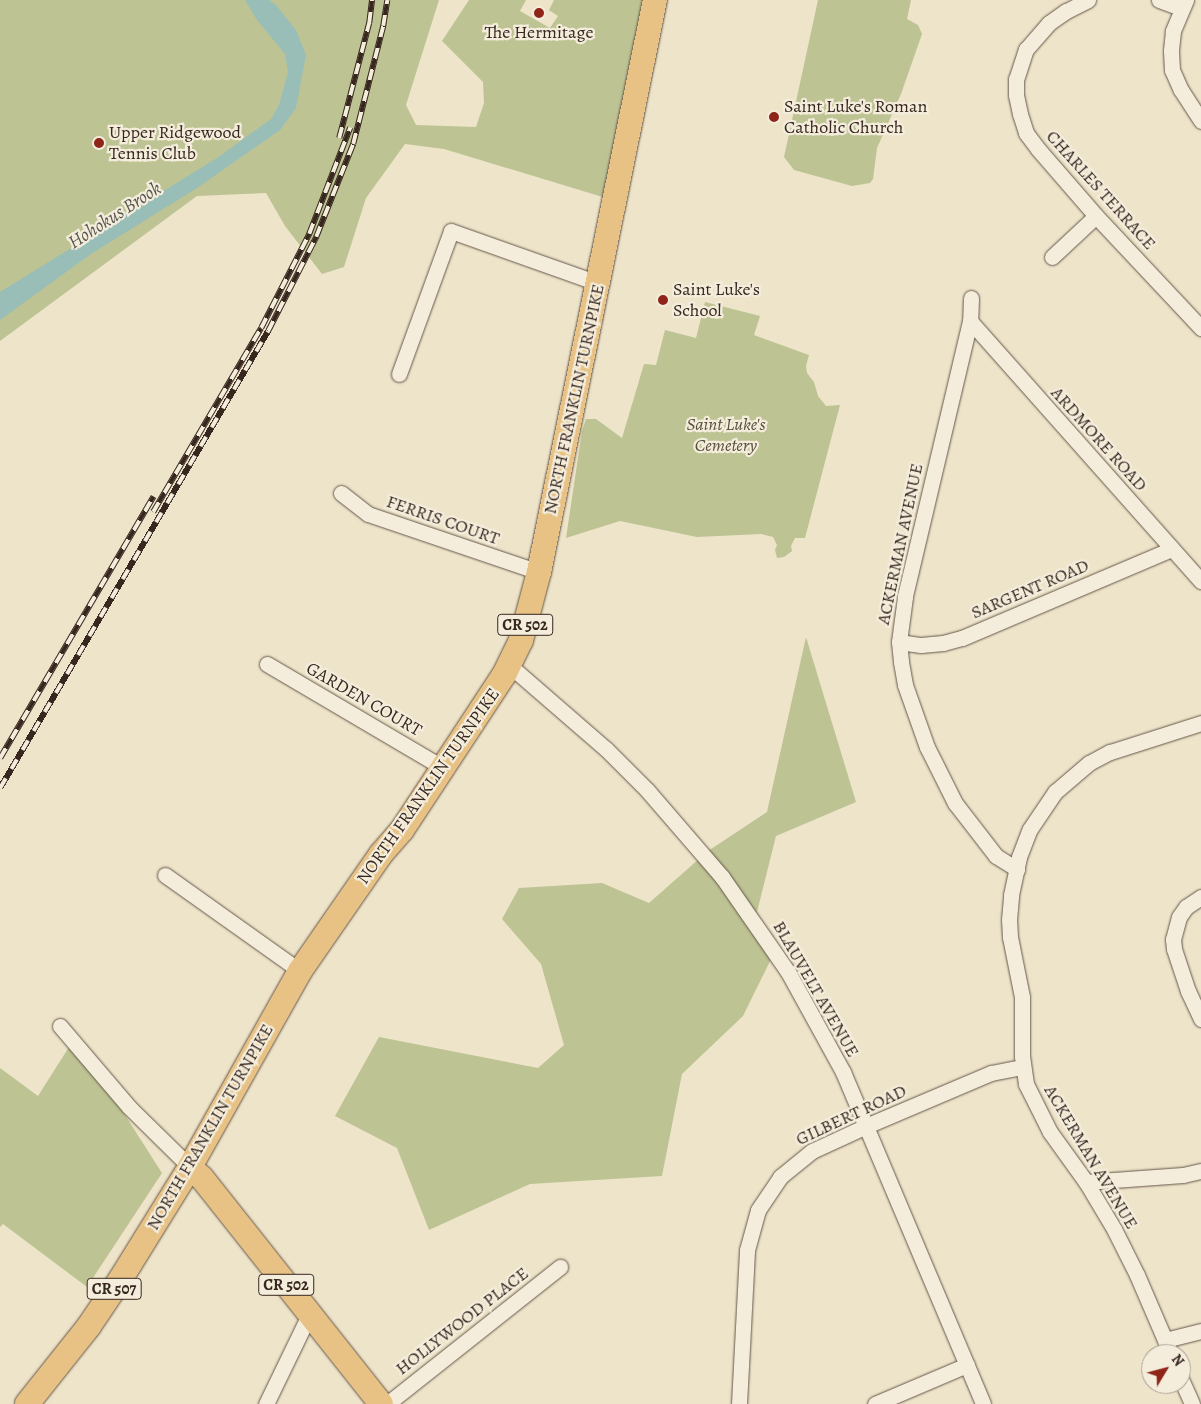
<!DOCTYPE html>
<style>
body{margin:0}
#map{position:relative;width:1201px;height:1404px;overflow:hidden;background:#eee4c9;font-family:Alegreya,serif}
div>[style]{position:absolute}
.green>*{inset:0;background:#bdc393}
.water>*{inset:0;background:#99beb8}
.roads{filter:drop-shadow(0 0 1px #65564a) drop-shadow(0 0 1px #65564a)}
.minor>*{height:15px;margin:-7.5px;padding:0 7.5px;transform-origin:7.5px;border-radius:7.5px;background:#f4eddc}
.primary>*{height:24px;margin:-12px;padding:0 12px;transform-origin:12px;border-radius:12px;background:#e7c284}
.rail>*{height:5.5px;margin-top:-2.75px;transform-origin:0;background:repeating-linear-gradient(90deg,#f4eddc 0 11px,#37271f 0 22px);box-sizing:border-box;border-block:1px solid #37271f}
.dots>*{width:14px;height:14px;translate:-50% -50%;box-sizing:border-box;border:2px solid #f4eddc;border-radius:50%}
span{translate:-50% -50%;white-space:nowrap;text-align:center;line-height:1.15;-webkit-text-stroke:4.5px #f4eddc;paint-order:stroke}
.shield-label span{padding:1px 4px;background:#f4eddc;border:1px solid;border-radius:4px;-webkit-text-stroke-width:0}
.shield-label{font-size:16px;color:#37271f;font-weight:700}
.poi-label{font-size:18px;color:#37271f}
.left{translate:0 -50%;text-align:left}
.street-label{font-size:18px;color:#37271f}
.park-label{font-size:18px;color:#584e3c;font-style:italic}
.water-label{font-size:19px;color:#54544d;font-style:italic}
.north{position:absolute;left:1141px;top:1344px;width:50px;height:50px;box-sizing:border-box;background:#f4eddc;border:1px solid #a89e90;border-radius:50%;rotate:53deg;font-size:14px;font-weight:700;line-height:20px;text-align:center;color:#37271f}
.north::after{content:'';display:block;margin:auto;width:18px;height:22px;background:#8f2418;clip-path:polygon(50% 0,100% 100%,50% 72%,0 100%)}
</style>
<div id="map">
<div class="green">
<div style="clip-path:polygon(0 0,439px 0,406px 105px,416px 125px,476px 127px,484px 103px,483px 82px,442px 41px,469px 0,526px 0,520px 11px,550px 28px,558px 16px,549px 10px,554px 0,649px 0,606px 198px,444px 149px,405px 144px,366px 198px,344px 267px,322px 274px,285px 226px,266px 193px,197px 196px,0 341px)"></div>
<div style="clip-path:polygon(818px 0,911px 0,907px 19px,918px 25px,922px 34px,901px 94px,877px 148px,873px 179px,870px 183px,852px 186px,794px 170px,784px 157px)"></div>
<div style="clip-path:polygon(705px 302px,760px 316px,754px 335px,809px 355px,806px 366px,807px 373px,814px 382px,818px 396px,826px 406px,840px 405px,805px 538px,795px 538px,791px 546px,792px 551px,784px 557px,777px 558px,775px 550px,777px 545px,773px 537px,761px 534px,697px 537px,620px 521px,566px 538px,582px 431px,586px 419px,596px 419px,622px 438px,644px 364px,656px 365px,665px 330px,696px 338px)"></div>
<div style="clip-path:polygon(806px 637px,856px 802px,776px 836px,757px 912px,776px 949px,743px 1016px,682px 1074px,662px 1176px,530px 1184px,429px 1230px,397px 1148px,335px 1116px,379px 1037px,538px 1068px,564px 1045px,541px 964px,502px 919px,519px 888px,602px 883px,649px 903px,708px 851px,767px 812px)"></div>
<div style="clip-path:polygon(69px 1047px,118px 1104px,162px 1173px,87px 1287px,3px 1224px,0 1227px,0 1068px,38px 1096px)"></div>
</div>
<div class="water">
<div style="clip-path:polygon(245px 0,269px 0,276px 5px,296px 30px,306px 55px,296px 108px,280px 130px,197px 188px,91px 254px,0 320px,0 292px,217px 158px,271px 119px,279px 105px,288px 72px,285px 54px,257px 20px)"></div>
</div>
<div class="roads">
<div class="minor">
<div style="left:1088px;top:0;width:25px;rotate:153deg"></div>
<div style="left:1066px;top:11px;width:21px;rotate:145deg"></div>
<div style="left:1049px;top:23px;width:35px;rotate:131deg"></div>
<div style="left:1026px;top:49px;width:32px;rotate:108deg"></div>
<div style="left:1016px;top:79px;width:16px;rotate:90deg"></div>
<div style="left:1016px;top:95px;width:19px;rotate:78deg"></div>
<div style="left:1020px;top:114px;width:20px;rotate:72deg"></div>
<div style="left:1026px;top:133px;width:20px;rotate:53deg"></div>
<div style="left:1038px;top:149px;width:89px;rotate:49.1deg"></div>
<div style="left:1096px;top:216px;width:154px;rotate:46.8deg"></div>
<div style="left:1159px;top:0;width:23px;rotate:20deg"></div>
<div style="left:1186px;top:0;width:34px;rotate:113deg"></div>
<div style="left:1173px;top:31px;width:20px;rotate:96deg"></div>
<div style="left:1171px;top:51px;width:19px;rotate:87deg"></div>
<div style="left:1172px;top:70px;width:22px;rotate:66deg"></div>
<div style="left:1181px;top:90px;width:37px;rotate:57deg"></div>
<div style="left:1052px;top:257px;width:60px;rotate:-43deg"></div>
<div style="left:971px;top:298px;width:23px;rotate:92deg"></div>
<div style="left:970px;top:321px;width:284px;rotate:103.3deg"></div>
<div style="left:905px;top:597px;width:45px;rotate:97.6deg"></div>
<div style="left:899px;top:642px;width:20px;rotate:84deg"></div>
<div style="left:901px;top:662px;width:23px;rotate:80deg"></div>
<div style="left:905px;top:685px;width:66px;rotate:70.5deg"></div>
<div style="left:927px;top:747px;width:63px;rotate:63.4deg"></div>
<div style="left:955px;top:803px;width:67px;rotate:52.3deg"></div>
<div style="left:996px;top:856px;width:25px;rotate:32deg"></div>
<div style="left:970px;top:321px;width:348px;rotate:48.4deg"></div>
<div style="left:399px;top:374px;width:152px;rotate:-70deg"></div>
<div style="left:451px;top:231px;width:156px;rotate:19.5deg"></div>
<div style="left:341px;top:493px;width:34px;rotate:38deg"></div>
<div style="left:368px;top:514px;width:181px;rotate:18.7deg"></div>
<div style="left:899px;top:642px;width:22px;rotate:8deg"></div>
<div style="left:921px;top:645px;width:22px;rotate:-5deg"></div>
<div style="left:943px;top:643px;width:20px;rotate:-15deg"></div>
<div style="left:962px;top:638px;width:228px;rotate:-23deg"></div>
<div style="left:267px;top:664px;width:203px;rotate:30.5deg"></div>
<div style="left:509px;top:665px;width:128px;rotate:40.9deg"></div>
<div style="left:606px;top:749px;width:58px;rotate:45deg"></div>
<div style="left:647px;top:790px;width:115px;rotate:49.2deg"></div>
<div style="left:722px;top:877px;width:116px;rotate:55.2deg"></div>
<div style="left:788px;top:972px;width:114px;rotate:61.2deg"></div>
<div style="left:843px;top:1072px;width:360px;rotate:67.1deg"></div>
<div style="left:165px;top:875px;width:166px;rotate:35.4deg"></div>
<div style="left:1201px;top:897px;width:18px;rotate:146deg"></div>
<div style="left:1186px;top:907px;width:12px;rotate:125deg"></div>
<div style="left:1179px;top:917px;width:23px;rotate:105deg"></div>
<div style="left:1173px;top:939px;width:10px;rotate:84deg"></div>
<div style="left:1174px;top:949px;width:44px;rotate:71.6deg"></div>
<div style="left:1188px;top:991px;width:31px;rotate:65deg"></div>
<div style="left:60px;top:1026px;width:106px;rotate:49.6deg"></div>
<div style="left:129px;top:1107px;width:86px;rotate:44.5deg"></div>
<div style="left:1086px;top:1182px;width:97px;rotate:-4.1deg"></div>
<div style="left:1183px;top:1175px;width:18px;rotate:-13deg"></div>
<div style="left:1165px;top:1340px;width:37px;rotate:-14deg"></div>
<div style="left:1171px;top:1354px;width:86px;rotate:-113.3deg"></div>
<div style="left:1137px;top:1275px;width:51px;rotate:-116.6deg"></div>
<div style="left:1114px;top:1229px;width:55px;rotate:-120.8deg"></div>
<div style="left:1086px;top:1182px;width:62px;rotate:-125.8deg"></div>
<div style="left:1050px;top:1132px;width:54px;rotate:-116.6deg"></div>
<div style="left:1026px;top:1084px;width:27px;rotate:-98deg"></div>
<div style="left:1022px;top:1057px;width:60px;rotate:-90deg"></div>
<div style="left:1022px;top:997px;width:61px;rotate:-101.3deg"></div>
<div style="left:1010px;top:937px;width:17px;rotate:-93deg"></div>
<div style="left:1009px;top:920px;width:25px;rotate:-85deg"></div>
<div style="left:1011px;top:895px;width:39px;rotate:-78deg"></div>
<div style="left:1019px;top:857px;width:30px;rotate:-69deg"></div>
<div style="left:1030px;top:829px;width:45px;rotate:-56deg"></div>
<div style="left:1055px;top:792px;width:45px;rotate:-40.5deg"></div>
<div style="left:1089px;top:763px;width:24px;rotate:-28deg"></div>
<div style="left:1110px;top:752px;width:96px;rotate:-17.7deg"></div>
<div style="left:1181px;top:1379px;width:27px;rotate:66deg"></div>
<div style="left:266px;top:1404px;width:99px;rotate:-64.2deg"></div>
<div style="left:387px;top:1404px;width:221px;rotate:-38.4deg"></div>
<div style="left:739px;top:1404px;width:154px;rotate:-87deg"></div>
<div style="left:747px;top:1250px;width:41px;rotate:-74.6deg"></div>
<div style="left:758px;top:1210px;width:40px;rotate:-56deg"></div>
<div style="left:780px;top:1177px;width:41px;rotate:-39.1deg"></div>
<div style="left:812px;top:1151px;width:60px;rotate:-24.8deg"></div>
<div style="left:866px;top:1126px;width:136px;rotate:-23deg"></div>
<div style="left:991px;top:1073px;width:32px;rotate:-11deg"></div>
<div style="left:875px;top:1404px;width:100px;rotate:-23deg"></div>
</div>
<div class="primary">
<div style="left:190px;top:1167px;width:16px;rotate:43deg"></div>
<div style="left:202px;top:1178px;width:288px;rotate:51.6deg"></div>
<div style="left:27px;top:1404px;width:100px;rotate:-51.5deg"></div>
<div style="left:89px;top:1326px;width:55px;rotate:-56deg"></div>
<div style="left:120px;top:1280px;width:133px;rotate:-58.2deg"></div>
<div style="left:190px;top:1167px;width:225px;rotate:-60.7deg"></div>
<div style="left:300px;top:971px;width:142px;rotate:-55.3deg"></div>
<div style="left:381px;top:854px;width:32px;rotate:-49deg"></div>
<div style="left:402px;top:830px;width:186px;rotate:-56.7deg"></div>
<div style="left:504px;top:675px;width:39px;rotate:-64deg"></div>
<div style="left:521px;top:640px;width:70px;rotate:-75.2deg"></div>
<div style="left:539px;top:572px;width:584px;rotate:-78.54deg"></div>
</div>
</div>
<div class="rail">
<div style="left:339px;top:138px;width:119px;rotate:-75.4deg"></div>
<div style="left:369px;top:23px;width:23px;rotate:-83deg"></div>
<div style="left:153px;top:512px;width:213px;rotate:-59.6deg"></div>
<div style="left:261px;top:328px;width:106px;rotate:-62.9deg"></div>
<div style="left:309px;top:234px;width:114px;rotate:-68.9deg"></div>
<div style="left:0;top:758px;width:303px;rotate:-59.6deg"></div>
<div style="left:0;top:788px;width:530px;rotate:-59.61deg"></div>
<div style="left:268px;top:331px;width:106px;rotate:-62.9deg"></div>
<div style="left:316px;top:237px;width:100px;rotate:-68.3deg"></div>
<div style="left:353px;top:144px;width:122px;rotate:-75.7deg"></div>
<div style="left:383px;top:26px;width:26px;rotate:-81deg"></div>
</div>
<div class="dots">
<div style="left:539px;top:13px;background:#8f2418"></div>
<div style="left:774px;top:117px;background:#8f2418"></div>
<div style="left:99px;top:143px;background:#8f2418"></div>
<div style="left:663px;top:300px;background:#8f2418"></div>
</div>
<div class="shield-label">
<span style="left:525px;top:625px">CR 502</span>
<span style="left:286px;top:1285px">CR 502</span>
<span style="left:114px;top:1289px">CR 507</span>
</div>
<div class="poi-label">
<span style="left:539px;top:32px">The Hermitage</span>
<span class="left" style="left:784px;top:117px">Saint Luke's Roman<br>Catholic Church</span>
<span class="left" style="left:109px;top:143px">Upper Ridgewood<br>Tennis Club</span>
<span class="left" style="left:673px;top:300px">Saint Luke's<br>School</span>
</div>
<div class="street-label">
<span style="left:1101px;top:190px;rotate:48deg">CHARLES TERRACE</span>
<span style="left:574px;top:399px;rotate:-78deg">NORTH FRANKLIN TURNPIKE</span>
<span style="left:1099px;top:439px;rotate:48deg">ARDMORE ROAD</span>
<span style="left:443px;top:520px;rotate:19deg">FERRIS COURT</span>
<span style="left:900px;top:544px;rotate:-78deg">ACKERMAN AVENUE</span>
<span style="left:1030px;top:589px;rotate:-23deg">SARGENT ROAD</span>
<span style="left:364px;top:699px;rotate:30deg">GARDEN COURT</span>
<span style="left:428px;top:786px;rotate:-55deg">NORTH FRANKLIN TURNPIKE</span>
<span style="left:816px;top:989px;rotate:60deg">BLAUVELT AVENUE</span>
<span style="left:851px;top:1115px;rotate:-25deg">GILBERT ROAD</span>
<span style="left:210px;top:1127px;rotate:-60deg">NORTH FRANKLIN TURNPIKE</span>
<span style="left:1091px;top:1157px;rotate:59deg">ACKERMAN AVENUE</span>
<span style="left:462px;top:1321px;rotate:-38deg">HOLLYWOOD PLACE</span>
</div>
<div class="park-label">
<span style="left:726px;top:435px">Saint Luke's<br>Cemetery</span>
</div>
<div class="water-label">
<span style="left:115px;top:216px;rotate:-33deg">Hohokus Brook</span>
</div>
<div class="north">N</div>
</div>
